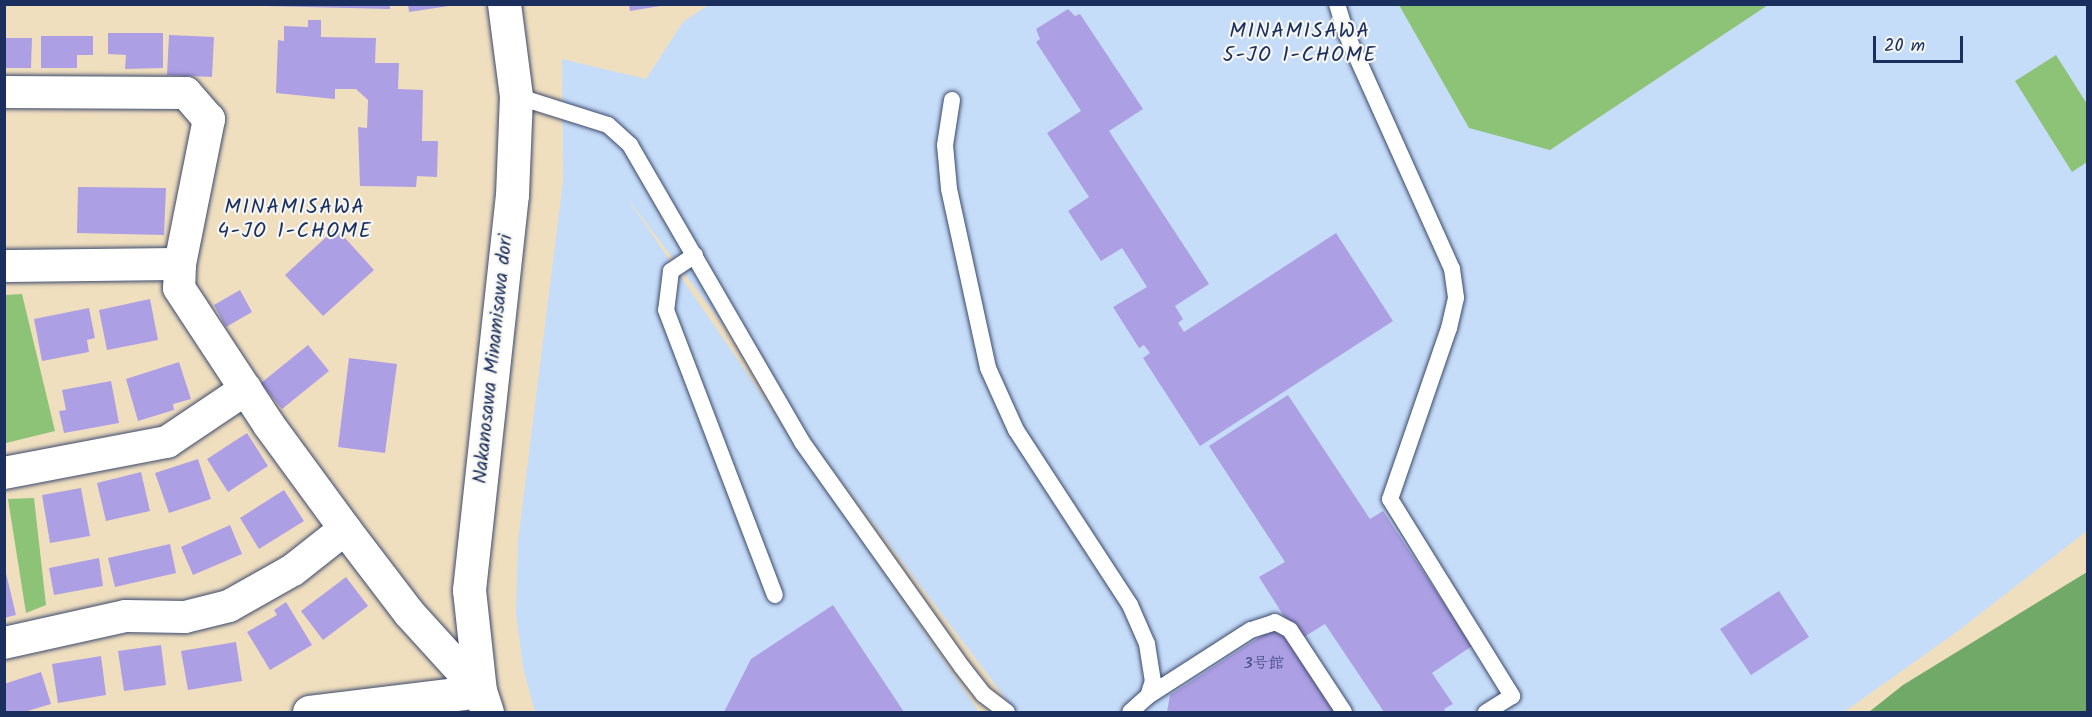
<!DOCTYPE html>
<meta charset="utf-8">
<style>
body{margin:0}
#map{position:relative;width:2092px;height:717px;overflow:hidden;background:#f0dfbf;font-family:Kalam,"Klee One",sans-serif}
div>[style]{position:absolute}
.built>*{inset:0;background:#c6ddf9}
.green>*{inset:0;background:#8cc377}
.forest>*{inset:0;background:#71a968}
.building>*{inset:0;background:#ad9fe4}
.roads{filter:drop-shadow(0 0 2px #3b496d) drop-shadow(0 0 2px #3b496d)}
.service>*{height:16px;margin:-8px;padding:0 8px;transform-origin:8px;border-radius:8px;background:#fff}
.minor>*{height:32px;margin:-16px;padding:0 16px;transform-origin:16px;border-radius:16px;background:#fff}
.tertiary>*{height:33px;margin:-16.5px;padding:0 16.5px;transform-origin:16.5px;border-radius:16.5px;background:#fff}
span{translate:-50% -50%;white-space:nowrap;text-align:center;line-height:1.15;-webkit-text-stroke:4.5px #f6f6f2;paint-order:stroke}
.number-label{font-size:16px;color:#404b80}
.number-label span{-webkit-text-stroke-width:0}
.street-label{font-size:20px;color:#1b2f5e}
.neighbourhood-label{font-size:21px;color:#1b2f5e;letter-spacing:1.5px}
.frame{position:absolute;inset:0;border:6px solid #1b2f5e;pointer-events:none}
.scale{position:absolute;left:1873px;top:36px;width:90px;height:27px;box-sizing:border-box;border:3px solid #1b2f5e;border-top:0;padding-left:8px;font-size:18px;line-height:21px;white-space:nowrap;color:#1b2f5e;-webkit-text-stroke:4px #f6f6f2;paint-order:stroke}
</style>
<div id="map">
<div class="built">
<div style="clip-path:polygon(710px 4px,2087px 5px,2087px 531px,1954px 634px,1844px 712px,1016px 712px,625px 195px,979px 712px,535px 712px,523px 668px,516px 613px,518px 541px,563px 181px,562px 59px,646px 79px,683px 22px)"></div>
</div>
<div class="green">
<div style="clip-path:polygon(1399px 5px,1768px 5px,1550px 150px,1469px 128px)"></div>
<div style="clip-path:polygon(2056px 55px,2087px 104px,2087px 162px,2072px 172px,2015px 81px)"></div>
<div style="clip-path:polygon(22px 294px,55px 431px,6px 443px,5px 295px)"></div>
<div style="clip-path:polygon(34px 498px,46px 605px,26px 613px,8px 499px)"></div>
</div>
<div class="forest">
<div style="clip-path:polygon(2087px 572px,2087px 712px,1869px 712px,1903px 685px)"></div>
</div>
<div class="building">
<div style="clip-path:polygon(408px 4px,449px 4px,449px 6px,409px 12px)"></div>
<div style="clip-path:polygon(629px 4px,659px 4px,660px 6px,630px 11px)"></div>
<div style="clip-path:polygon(218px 5px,390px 5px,390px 9px)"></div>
<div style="clip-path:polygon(1068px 9px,1075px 16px,1080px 14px,1143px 109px,1109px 131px,1209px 284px,1175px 306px,1183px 319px,1178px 323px,1184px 332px,1336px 233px,1393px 321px,1200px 446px,1143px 358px,1150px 353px,1144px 345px,1139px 348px,1113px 307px,1147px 287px,1122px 248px,1101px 261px,1068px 211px,1089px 197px,1047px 133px,1081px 111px,1036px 42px,1040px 39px,1036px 29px)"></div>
<div style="clip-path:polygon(308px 20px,321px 20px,321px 37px,376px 38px,375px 63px,399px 63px,398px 89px,423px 90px,422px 141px,438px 141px,437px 177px,417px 176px,416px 187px,360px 186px,358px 127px,367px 128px,368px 100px,356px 89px,335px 89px,335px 99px,276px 93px,278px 40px,284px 41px,284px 26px,308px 27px)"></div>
<div style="clip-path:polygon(108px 33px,163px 33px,163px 68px,125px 69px,126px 55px,108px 54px)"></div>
<div style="clip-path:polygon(169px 35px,214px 37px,212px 77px,167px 75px)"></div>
<div style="clip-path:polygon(41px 36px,93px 36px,93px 55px,77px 55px,77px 68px,41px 68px)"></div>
<div style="clip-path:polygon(4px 38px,32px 38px,31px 68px,4px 68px)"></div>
<div style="clip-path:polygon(78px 187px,166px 188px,164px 235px,77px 233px)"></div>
<div style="clip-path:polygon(336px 228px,374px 270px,323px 316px,285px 275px)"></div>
<div style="clip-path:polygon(240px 290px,252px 312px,226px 327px,214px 305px)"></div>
<div style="clip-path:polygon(150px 299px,158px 340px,107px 350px,99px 310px)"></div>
<div style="clip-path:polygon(89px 308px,95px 338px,87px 340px,89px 352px,42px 361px,34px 319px)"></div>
<div style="clip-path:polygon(308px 345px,329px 371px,282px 409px,261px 383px)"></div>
<div style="clip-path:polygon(349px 358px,397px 364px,385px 453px,338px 447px)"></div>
<div style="clip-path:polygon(179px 362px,191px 399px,173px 404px,174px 410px,138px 421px,126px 379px)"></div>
<div style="clip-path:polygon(111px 381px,119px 423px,64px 433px,59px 411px,66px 410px,62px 390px)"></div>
<div style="clip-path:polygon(1288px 395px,1370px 519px,1383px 511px,1472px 646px,1432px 673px,1453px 704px,1444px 709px,1446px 712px,1384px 712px,1325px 624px,1299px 640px,1259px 577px,1285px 562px,1209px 446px)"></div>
<div style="clip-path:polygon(247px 433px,268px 466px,228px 492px,207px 459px)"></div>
<div style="clip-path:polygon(198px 459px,211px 499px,169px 513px,155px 473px)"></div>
<div style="clip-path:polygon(141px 472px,150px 511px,106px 521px,97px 483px)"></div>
<div style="clip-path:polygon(81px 488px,90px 536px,50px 543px,42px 495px)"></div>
<div style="clip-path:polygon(284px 490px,304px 521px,259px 549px,240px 518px)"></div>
<div style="clip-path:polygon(230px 525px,242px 554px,193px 575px,181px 547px)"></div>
<div style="clip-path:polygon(170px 544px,176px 573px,115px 587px,108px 558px)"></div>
<div style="clip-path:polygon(99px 558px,103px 586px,54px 595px,49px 568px)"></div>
<div style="clip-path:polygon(4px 565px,16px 615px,4px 618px)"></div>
<div style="clip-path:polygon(346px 577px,368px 606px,323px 640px,301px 611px)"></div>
<div style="clip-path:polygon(1779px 591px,1809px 637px,1751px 675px,1720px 629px)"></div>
<div style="clip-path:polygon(286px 602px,312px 645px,270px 670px,247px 632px,277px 615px,274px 610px)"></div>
<div style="clip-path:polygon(833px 605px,904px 712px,724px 712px,751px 659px)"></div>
<div style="clip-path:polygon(1275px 627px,1291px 633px,1340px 712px,1167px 712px,1170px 695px)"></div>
<div style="clip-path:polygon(236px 642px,242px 681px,188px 690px,181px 651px)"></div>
<div style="clip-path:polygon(161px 645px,166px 685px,124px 691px,118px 651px)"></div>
<div style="clip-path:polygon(101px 656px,106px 695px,58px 703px,52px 664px)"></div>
<div style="clip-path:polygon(41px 672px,51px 704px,24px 712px,4px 712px,4px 684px)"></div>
</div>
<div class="roads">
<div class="service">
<div style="left:1337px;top:4px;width:30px;rotate:73deg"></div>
<div style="left:1346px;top:33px;width:259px;rotate:65.8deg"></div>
<div style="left:1452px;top:269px;width:29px;rotate:82deg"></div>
<div style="left:1456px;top:298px;width:31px;rotate:103deg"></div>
<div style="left:1449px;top:328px;width:181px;rotate:109deg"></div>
<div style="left:1390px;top:499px;width:232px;rotate:58.2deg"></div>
<div style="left:1512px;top:696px;width:31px;rotate:148deg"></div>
<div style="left:516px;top:96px;width:96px;rotate:17.5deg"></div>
<div style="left:608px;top:125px;width:30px;rotate:42deg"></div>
<div style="left:630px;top:145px;width:343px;rotate:59.9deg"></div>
<div style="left:802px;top:442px;width:276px;rotate:54.6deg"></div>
<div style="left:962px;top:667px;width:34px;rotate:52deg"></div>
<div style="left:983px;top:694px;width:30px;rotate:37deg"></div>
<div style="left:952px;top:100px;width:46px;rotate:98.8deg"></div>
<div style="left:945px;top:145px;width:44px;rotate:84.8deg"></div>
<div style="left:949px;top:189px;width:183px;rotate:77.7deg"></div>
<div style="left:988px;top:368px;width:68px;rotate:65.7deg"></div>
<div style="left:1016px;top:430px;width:209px;rotate:56.9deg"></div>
<div style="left:1130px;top:605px;width:43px;rotate:66.4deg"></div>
<div style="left:1147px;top:644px;width:37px;rotate:81deg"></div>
<div style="left:1153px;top:681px;width:16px;rotate:108deg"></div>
<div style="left:1148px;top:696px;width:24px;rotate:138deg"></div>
<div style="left:695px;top:255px;width:29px;rotate:146deg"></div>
<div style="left:671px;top:271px;width:39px;rotate:97deg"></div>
<div style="left:666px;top:310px;width:305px;rotate:69.1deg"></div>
<div style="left:1148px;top:696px;width:122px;rotate:-32.7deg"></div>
<div style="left:1251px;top:630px;width:25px;rotate:-18deg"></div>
<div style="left:1275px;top:622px;width:17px;rotate:28deg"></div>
<div style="left:1290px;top:630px;width:98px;rotate:56.6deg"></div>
</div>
<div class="minor">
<div style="left:4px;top:92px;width:182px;rotate:0.3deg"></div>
<div style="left:186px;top:93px;width:35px;rotate:49deg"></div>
<div style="left:209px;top:119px;width:148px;rotate:101.3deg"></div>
<div style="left:180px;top:264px;width:24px;rotate:92deg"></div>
<div style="left:179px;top:288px;width:164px;rotate:56.7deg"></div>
<div style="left:269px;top:425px;width:129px;rotate:53.8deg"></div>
<div style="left:345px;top:529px;width:106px;rotate:52.7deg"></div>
<div style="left:409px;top:613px;width:105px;rotate:47.7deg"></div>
<div style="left:4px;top:266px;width:176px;rotate:-0.7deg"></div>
<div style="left:4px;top:473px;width:166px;rotate:-10.8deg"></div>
<div style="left:167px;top:442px;width:95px;rotate:-33.9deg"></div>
<div style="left:4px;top:643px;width:125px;rotate:-12.5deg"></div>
<div style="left:126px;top:616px;width:59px;rotate:1deg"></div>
<div style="left:185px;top:617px;width:45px;rotate:-14deg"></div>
<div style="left:229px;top:606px;width:73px;rotate:-29.4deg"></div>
<div style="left:293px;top:570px;width:66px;rotate:-38.3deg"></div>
</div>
<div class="tertiary">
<div style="left:309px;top:712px;width:172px;rotate:-7deg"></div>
<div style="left:487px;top:712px;width:22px;rotate:-108deg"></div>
<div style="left:480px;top:691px;width:102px;rotate:-96.2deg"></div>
<div style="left:469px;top:590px;width:397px;rotate:-83.8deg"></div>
<div style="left:512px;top:195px;width:99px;rotate:-87.7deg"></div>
<div style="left:516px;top:96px;width:93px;rotate:-97.4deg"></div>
</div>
</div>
<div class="number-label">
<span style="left:1264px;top:664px">3号館</span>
</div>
<div class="street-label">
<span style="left:494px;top:359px;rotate:-84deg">Nakanosawa Minamisawa dori</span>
</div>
<div class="neighbourhood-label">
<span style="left:1300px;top:44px">MINAMISAWA<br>5-JO 1-CHOME</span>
<span style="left:295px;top:220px">MINAMISAWA<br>4-JO 1-CHOME</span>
</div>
<div class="frame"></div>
<div class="scale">20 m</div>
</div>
